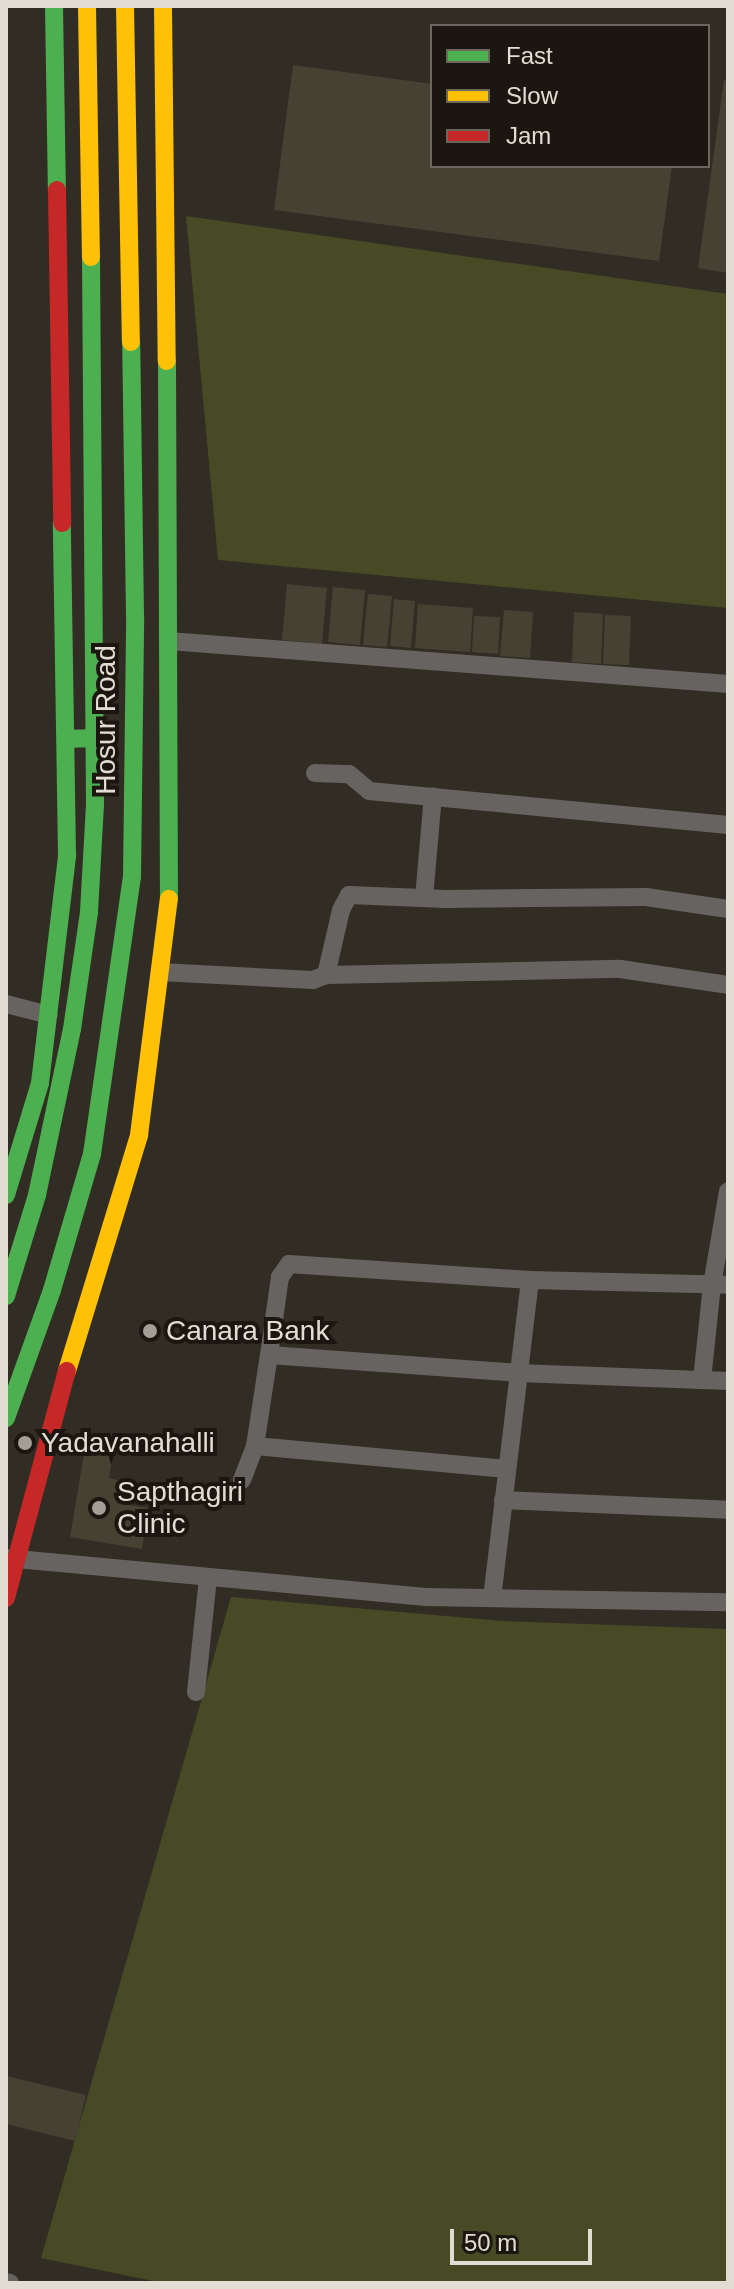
<!DOCTYPE html>
<style>
body{margin:0}
#map{position:relative;width:734px;height:2289px;overflow:hidden;background:#312d24;font-family:Helvetica,sans-serif}
div>[style]{position:absolute}
.green>*{inset:0;background:#464a25}
.building>*{inset:0;background:#474133}
.street>*{height:18px;margin:-9px;padding:0 9px;transform-origin:9px;border-radius:9px;background:#676360}
.fast>*{height:18px;margin:-9px;padding:0 9px;transform-origin:9px;border-radius:9px;background:#4caf50}
.slow>*{height:18px;margin:-9px;padding:0 9px;transform-origin:9px;border-radius:9px;background:#ffc107}
.jam>*{height:18px;margin:-9px;padding:0 9px;transform-origin:9px;border-radius:9px;background:#c62828}
.dots>*{width:22px;height:22px;translate:-50% -50%;box-sizing:border-box;border:4px solid #1b1710;border-radius:50%}
span{translate:-50% -50%;white-space:nowrap;text-align:center;line-height:1.15;-webkit-text-stroke:8px #1b1710;paint-order:stroke}
.street-label{font-size:28px;color:#e2ddd3}
.poi-label{font-size:28px;color:#e2ddd3}
.left{translate:0 -50%;text-align:left}
.frame{position:absolute;inset:0;border:8px solid #e2ddd3;pointer-events:none}
.legend{position:absolute;left:430px;top:24px;width:280px;height:144px;box-sizing:border-box;background:#1b1710;border:2px solid #6b665e;margin:0;padding:10px 14px;list-style:none;font-size:24px;color:#e2ddd3}
.legend li{display:flex;align-items:center;gap:16px;height:40px}
.legend b{width:40px;border:2px solid #6b665e}
.scale{position:absolute;left:450px;top:2229px;width:142px;height:36px;box-sizing:border-box;border:4px solid #e2ddd3;border-top:0;padding-left:10px;font-size:24px;line-height:28px;white-space:nowrap;color:#e2ddd3;-webkit-text-stroke:6px #1b1710;paint-order:stroke}
</style>
<div id="map">
<div class="green">
<div style="clip-path:polygon(186px 216px,728px 294px,728px 608px,218px 560px)"></div>
<div style="clip-path:polygon(231px 1597px,502px 1621px,728px 1629px,728px 2283px,163px 2283px,41px 2258px)"></div>
</div>
<div class="building">
<div style="clip-path:polygon(293px 65px,432px 84px,432px 166px,672px 166px,659px 261px,274px 210px)"></div>
<div style="clip-path:polygon(724px 80px,728px 80px,728px 273px,698px 268px)"></div>
<div style="clip-path:polygon(287px 584px,327px 588px,322px 644px,282px 640px)"></div>
<div style="clip-path:polygon(333px 587px,365px 590px,360px 645px,328px 642px)"></div>
<div style="clip-path:polygon(368px 594px,392px 596px,387px 647px,363px 645px)"></div>
<div style="clip-path:polygon(394px 599px,415px 601px,411px 648px,390px 646px)"></div>
<div style="clip-path:polygon(418px 604px,473px 608px,470px 652px,415px 648px)"></div>
<div style="clip-path:polygon(504px 610px,533px 612px,530px 658px,500px 656px)"></div>
<div style="clip-path:polygon(574px 612px,603px 614px,601px 664px,572px 662px)"></div>
<div style="clip-path:polygon(605px 615px,631px 616px,629px 665px,603px 664px)"></div>
<div style="clip-path:polygon(474px 616px,500px 617px,498px 654px,472px 652px)"></div>
<div style="clip-path:polygon(85px 1448px,113px 1453px,109px 1478px,122px 1481px,118px 1503px,148px 1508px,142px 1549px,70px 1537px)"></div>
<div style="clip-path:polygon(6px 2076px,86px 2095px,75px 2141px,6px 2124px)"></div>
</div>
<div class="street">
<div style="left:169px;top:641px;width:561px;rotate:4.4deg"></div>
<div style="left:315px;top:773px;width:34px;rotate:2deg"></div>
<div style="left:349px;top:774px;width:26px;rotate:40deg"></div>
<div style="left:369px;top:791px;width:361px;rotate:5.4deg"></div>
<div style="left:424px;top:898px;width:102px;rotate:-85deg"></div>
<div style="left:160px;top:972px;width:153px;rotate:3deg"></div>
<div style="left:313px;top:980px;width:14px;rotate:-21deg"></div>
<div style="left:326px;top:975px;width:294px;rotate:-1.2deg"></div>
<div style="left:620px;top:969px;width:109px;rotate:8.4deg"></div>
<div style="left:326px;top:975px;width:67px;rotate:-77deg"></div>
<div style="left:341px;top:910px;width:17px;rotate:-62deg"></div>
<div style="left:349px;top:895px;width:97px;rotate:2.4deg"></div>
<div style="left:446px;top:899px;width:200px;rotate:-0.6deg"></div>
<div style="left:646px;top:897px;width:83px;rotate:8.3deg"></div>
<div style="left:6px;top:1004px;width:44px;rotate:14.3deg"></div>
<div style="left:530px;top:1280px;width:198px;rotate:1.4deg"></div>
<div style="left:269px;top:1355px;width:79px;rotate:-82deg"></div>
<div style="left:280px;top:1277px;width:16px;rotate:-55deg"></div>
<div style="left:289px;top:1264px;width:242px;rotate:3.8deg"></div>
<div style="left:530px;top:1280px;width:320px;rotate:96.8deg"></div>
<div style="left:702px;top:1380px;width:96px;rotate:-84deg"></div>
<div style="left:712px;top:1285px;width:95px;rotate:-80.3deg"></div>
<div style="left:255px;top:1446px;width:253px;rotate:5.2deg"></div>
<div style="left:242px;top:1480px;width:36px;rotate:-69deg"></div>
<div style="left:255px;top:1446px;width:92px;rotate:-81.3deg"></div>
<div style="left:269px;top:1355px;width:250px;rotate:4.1deg"></div>
<div style="left:518px;top:1373px;width:210px;rotate:2.2deg"></div>
<div style="left:503px;top:1500px;width:225px;rotate:2.5deg"></div>
<div style="left:6px;top:1558px;width:424px;rotate:5.3deg"></div>
<div style="left:428px;top:1597px;width:300px;rotate:1deg"></div>
<div style="left:196px;top:1692px;width:115px;rotate:-84deg"></div>
<div style="left:6px;top:2282px;width:4px;rotate:14deg"></div>
</div>
<div class="fast">
<div style="left:54px;top:6px;width:184px;rotate:89.1deg"></div>
<div style="left:167px;top:361px;width:538px;rotate:89.79deg"></div>
<div style="left:67px;top:739px;width:28px;rotate:-2deg"></div>
<div style="left:6px;top:1195px;width:117px;rotate:-73.1deg"></div>
<div style="left:40px;top:1083px;width:230px;rotate:-83.2deg"></div>
<div style="left:67px;top:855px;width:332px;rotate:-90.9deg"></div>
<div style="left:6px;top:1296px;width:106px;rotate:-72.9deg"></div>
<div style="left:37px;top:1195px;width:170px;rotate:-78.1deg"></div>
<div style="left:72px;top:1029px;width:118px;rotate:-81.7deg"></div>
<div style="left:89px;top:912px;width:107px;rotate:-86.8deg"></div>
<div style="left:95px;top:805px;width:548px;rotate:-90.42deg"></div>
<div style="left:6px;top:1418px;width:136px;rotate:-70.2deg"></div>
<div style="left:52px;top:1290px;width:142px;rotate:-73.6deg"></div>
<div style="left:92px;top:1154px;width:280px;rotate:-81.8deg"></div>
<div style="left:132px;top:877px;width:261px;rotate:-89.3deg"></div>
<div style="left:135px;top:616px;width:274px;rotate:-90.8deg"></div>
</div>
<div class="slow">
<div style="left:87px;top:6px;width:251px;rotate:89.1deg"></div>
<div style="left:125px;top:6px;width:336px;rotate:89deg"></div>
<div style="left:163px;top:6px;width:355px;rotate:89.4deg"></div>
<div style="left:67px;top:1371px;width:247px;rotate:-73deg"></div>
<div style="left:139px;top:1135px;width:238px;rotate:-82.8deg"></div>
</div>
<div class="jam">
<div style="left:57px;top:190px;width:333px;rotate:89.1deg"></div>
<div style="left:6px;top:1598px;width:235px;rotate:-75deg"></div>
</div>
<div class="dots">
<div style="left:150px;top:1331px;background:#a49f96"></div>
<div style="left:25px;top:1443px;background:#a49f96"></div>
<div style="left:99px;top:1508px;background:#a49f96"></div>
</div>
<div class="street-label">
<span style="left:106px;top:720px;rotate:-90deg">Hosur Road</span>
</div>
<div class="poi-label">
<span class="left" style="left:166px;top:1331px">Canara Bank</span>
<span class="left" style="left:41px;top:1443px">Yadavanahalli</span>
<span class="left" style="left:117px;top:1508px">Sapthagiri<br>Clinic</span>
</div>
<div class="frame"></div>
<ul class="legend">
<li><b style="height:10px;background:#4caf50"></b>Fast</li>
<li><b style="height:10px;background:#ffc107"></b>Slow</li>
<li><b style="height:10px;background:#c62828"></b>Jam</li>
</ul>
<div class="scale">50 m</div>
</div>
